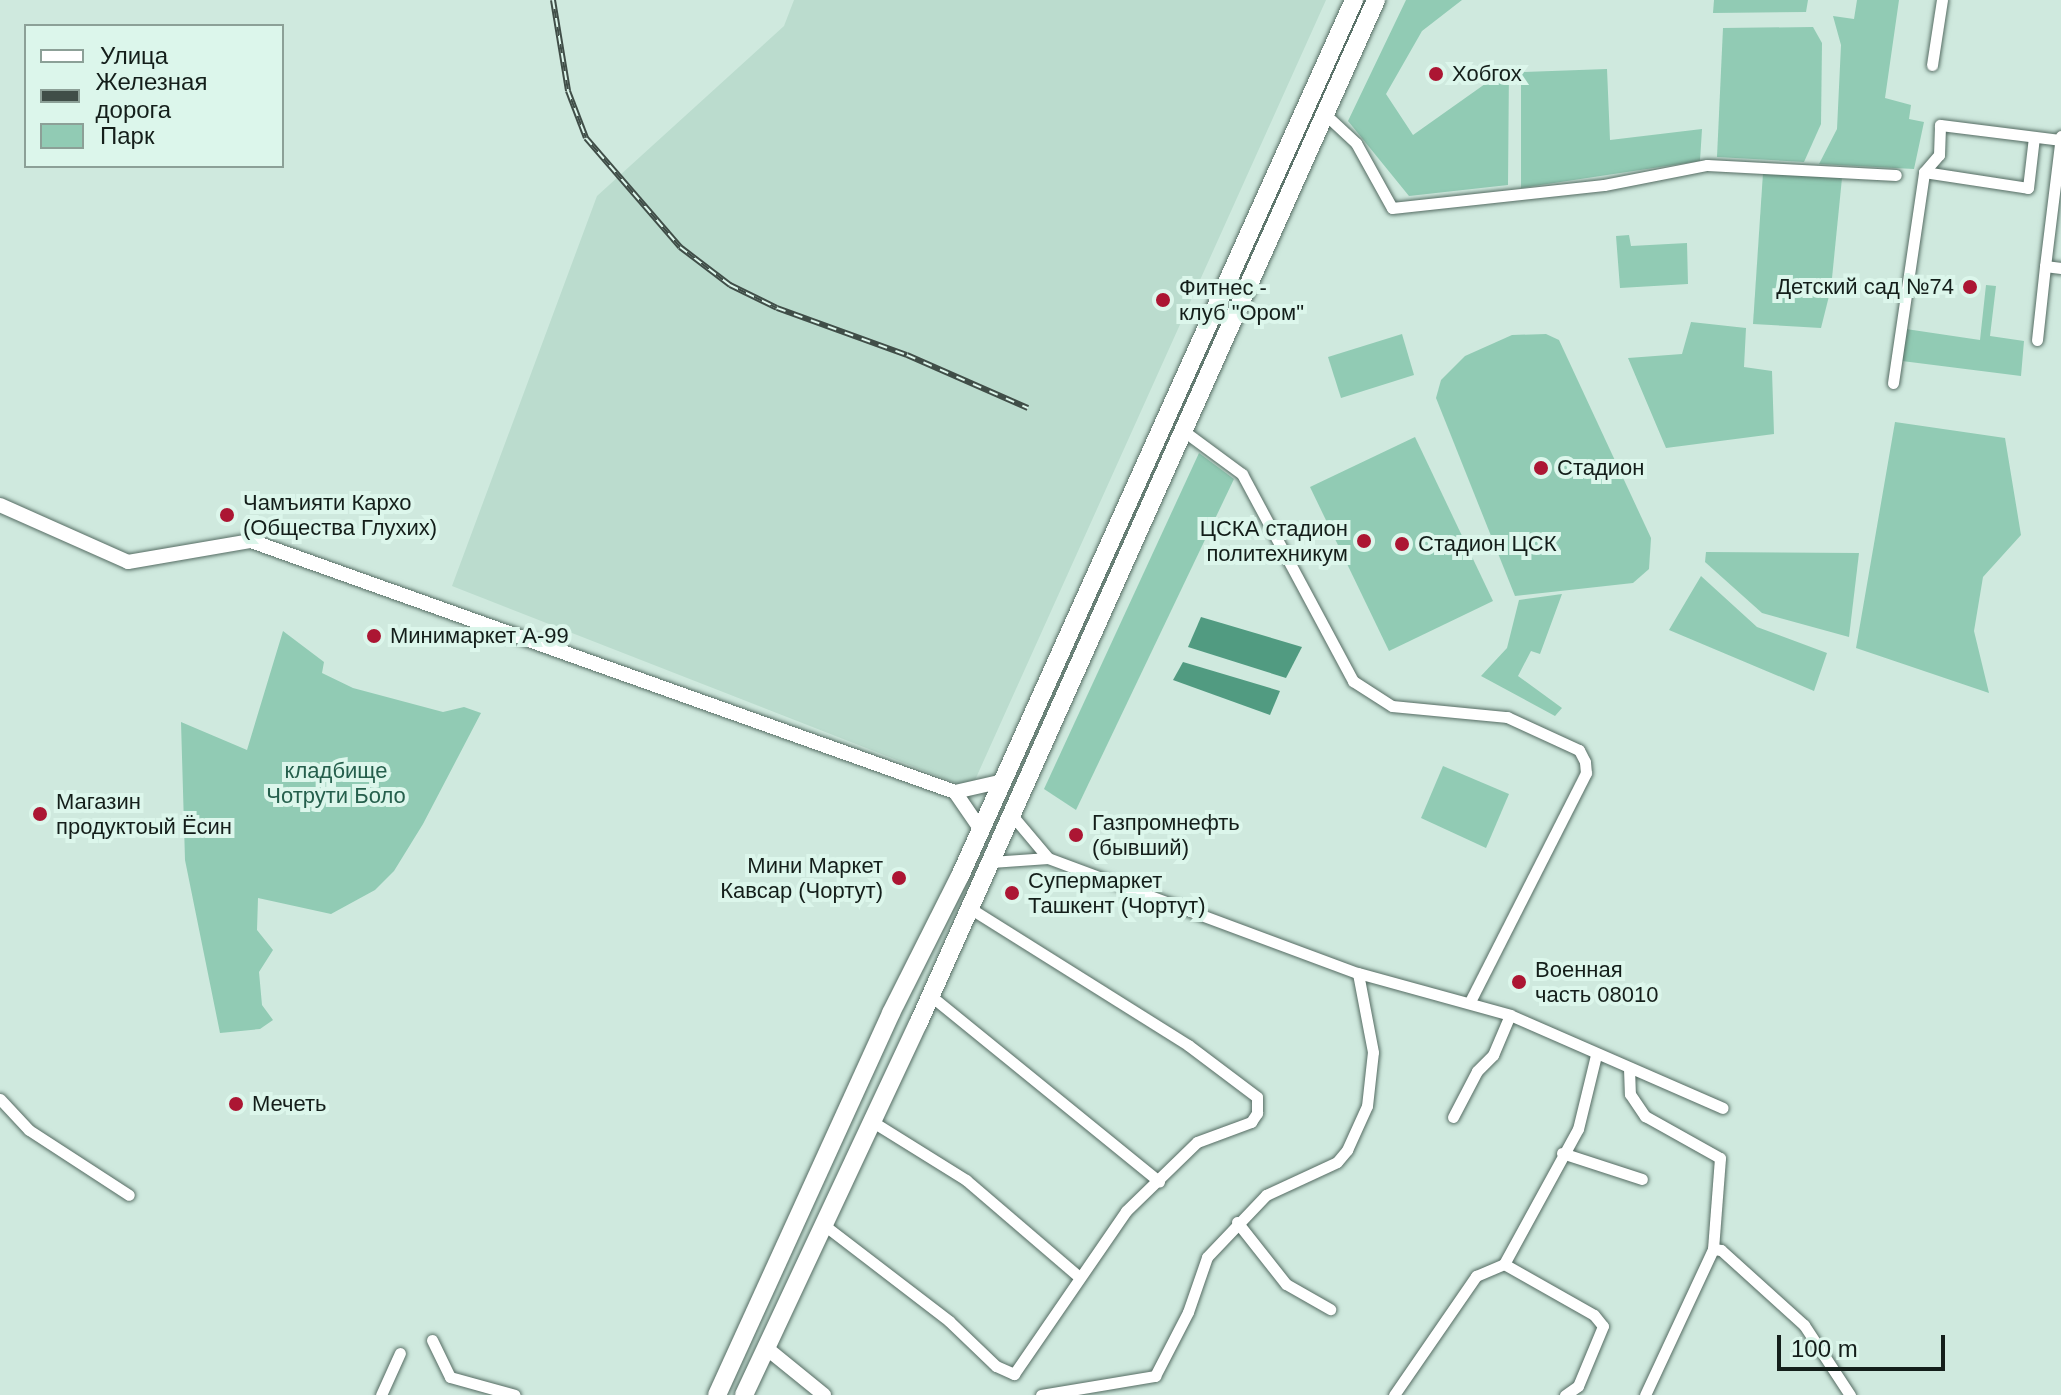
<!DOCTYPE html>
<meta charset="utf-8">
<style>
body{margin:0}
#map{position:relative;width:2061px;height:1395px;overflow:hidden;background:#cfe9de;font-family:Arial,sans-serif}
div>[style]{position:absolute}
.built>*{inset:0;background:#bbdcce}
.green>*{inset:0;background:#91cbb4}
.water>*{inset:0;background:#519b81}
.roads{filter:drop-shadow(0 0 2px #556c63) drop-shadow(0 0 2px #556c63)}
.minor>*{height:11px;margin:-5.5px;padding:0 5.5px;transform-origin:5.5px;border-radius:5.5px;background:#fff}
.tertiary>*{height:14px;margin:-7px;padding:0 7px;transform-origin:7px;border-radius:7px;background:#fff}
.primary>*{height:18px;margin:-9px;padding:0 9px;transform-origin:9px;border-radius:9px;background:#fff}
.rail>*{height:6px;margin-top:-3px;transform-origin:0;background:repeating-linear-gradient(90deg,#dcf6eb 0 9px,#404e48 0 18px);box-sizing:border-box;border-block:2px solid #404e48}
.dots>*{width:22px;height:22px;translate:-50% -50%;box-sizing:border-box;border:4px solid #dcf6eb;border-radius:50%}
span{translate:-50% -50%;white-space:nowrap;text-align:center;line-height:1.15;-webkit-text-stroke:8px #dcf6eb;paint-order:stroke}
.poi-label{font-size:22px;color:#141e1a}
.left{translate:0 -50%;text-align:left}
.right{translate:-100% -50%;text-align:right}
.park-label{font-size:22px;color:#255f4c}
.legend{position:absolute;left:24px;top:24px;width:260px;height:144px;box-sizing:border-box;background:#dcf6eb;border:2px solid #8ca097;margin:0;padding:10px 14px;list-style:none;font-size:24px;color:#141e1a}
.legend li{display:flex;align-items:center;gap:16px;height:40px}
.legend b{width:40px;border:2px solid #8ca097}
.scale{position:absolute;left:1777px;top:1335px;width:168px;height:36px;box-sizing:border-box;border:4px solid #141e1a;border-top:0;padding-left:10px;font-size:24px;line-height:28px;white-space:nowrap;color:#141e1a;-webkit-text-stroke:6px #dcf6eb;paint-order:stroke}
</style>
<div id="map">
<div class="built">
<div style="clip-path:polygon(794px 0,1326px 0,971px 789px,452px 586px,597px 196px,784px 26px)"></div>
</div>
<div class="green">
<div style="clip-path:polygon(1406px 0,1462px 0,1422px 31px,1386px 94px,1413px 135px,1509px 67px,1508px 185px,1409px 196px,1348px 121px)"></div>
<div style="clip-path:polygon(1714px 0,1808px 0,1806px 12px,1713px 13px)"></div>
<div style="clip-path:polygon(1857px 0,1899px 0,1885px 98px,1911px 105px,1909px 119px,1924px 122px,1914px 169px,1819px 164px,1837px 129px,1841px 45px,1833px 16px,1854px 19px)"></div>
<div style="clip-path:polygon(1813px 27px,1822px 43px,1821px 124px,1804px 162px,1717px 157px,1723px 28px)"></div>
<div style="clip-path:polygon(1607px 69px,1610px 140px,1702px 129px,1700px 161px,1521px 188px,1521px 72px)"></div>
<div style="clip-path:polygon(1763px 173px,1842px 178px,1831px 288px,1821px 328px,1753px 324px)"></div>
<div style="clip-path:polygon(1629px 235px,1631px 246px,1687px 243px,1688px 284px,1620px 288px,1616px 236px)"></div>
<div style="clip-path:polygon(1986px 285px,1996px 286px,1990px 336px,2024px 341px,2021px 376px,1902px 361px,1906px 329px,1980px 340px)"></div>
<div style="clip-path:polygon(1691px 322px,1746px 328px,1744px 367px,1772px 371px,1774px 434px,1666px 448px,1628px 358px,1682px 354px)"></div>
<div style="clip-path:polygon(1402px 334px,1414px 375px,1341px 398px,1328px 357px)"></div>
<div style="clip-path:polygon(1546px 334px,1559px 340px,1651px 538px,1649px 569px,1633px 583px,1515px 596px,1436px 398px,1441px 380px,1465px 356px,1512px 335px)"></div>
<div style="clip-path:polygon(1895px 422px,2005px 438px,2021px 535px,1983px 577px,1974px 631px,1989px 693px,1856px 648px)"></div>
<div style="clip-path:polygon(1415px 437px,1493px 601px,1389px 651px,1310px 487px)"></div>
<div style="clip-path:polygon(1199px 453px,1234px 479px,1076px 810px,1044px 789px)"></div>
<div style="clip-path:polygon(1706px 552px,1859px 553px,1849px 637px,1762px 613px,1705px 562px)"></div>
<div style="clip-path:polygon(1701px 576px,1757px 627px,1827px 653px,1814px 691px,1669px 630px)"></div>
<div style="clip-path:polygon(1562px 594px,1540px 654px,1531px 651px,1518px 676px,1562px 708px,1555px 716px,1481px 676px,1507px 648px,1519px 600px)"></div>
<div style="clip-path:polygon(283px 631px,324px 662px,322px 673px,353px 688px,443px 712px,464px 707px,481px 713px,423px 824px,394px 871px,375px 890px,331px 914px,258px 898px,257px 930px,273px 950px,259px 972px,262px 1005px,273px 1020px,260px 1029px,220px 1033px,185px 860px,181px 722px,247px 750px)"></div>
<div style="clip-path:polygon(1443px 766px,1509px 794px,1486px 848px,1421px 818px)"></div>
</div>
<div class="water">
<div style="clip-path:polygon(1201px 617px,1302px 647px,1286px 678px,1188px 647px)"></div>
<div style="clip-path:polygon(1183px 662px,1280px 691px,1270px 715px,1173px 680px)"></div>
</div>
<div class="roads">
<div class="minor">
<div style="left:1932px;top:65px;width:66px;rotate:-81.3deg"></div>
<div style="left:1327px;top:116px;width:40px;rotate:43deg"></div>
<div style="left:1356px;top:143px;width:74px;rotate:61deg"></div>
<div style="left:1392px;top:208px;width:213px;rotate:-6.2deg"></div>
<div style="left:1604px;top:185px;width:105px;rotate:-11deg"></div>
<div style="left:1707px;top:165px;width:189px;rotate:3deg"></div>
<div style="left:2061px;top:136px;width:131px;rotate:97deg"></div>
<div style="left:2045px;top:266px;width:16px;rotate:7deg"></div>
<div style="left:1924px;top:172px;width:105px;rotate:8.7deg"></div>
<div style="left:2028px;top:188px;width:51px;rotate:-83.3deg"></div>
<div style="left:2037px;top:340px;width:74px;rotate:-83.8deg"></div>
<div style="left:1893px;top:383px;width:213px;rotate:-81.6deg"></div>
<div style="left:1924px;top:172px;width:23px;rotate:-49deg"></div>
<div style="left:1939px;top:155px;width:30px;rotate:-88deg"></div>
<div style="left:1940px;top:125px;width:121px;rotate:7.1deg"></div>
<div style="left:1185px;top:432px;width:71px;rotate:36.4deg"></div>
<div style="left:1242px;top:474px;width:235px;rotate:61.8deg"></div>
<div style="left:1353px;top:681px;width:46px;rotate:32.7deg"></div>
<div style="left:1392px;top:706px;width:116px;rotate:5.5deg"></div>
<div style="left:1507px;top:717px;width:79px;rotate:24.6deg"></div>
<div style="left:1579px;top:750px;width:13px;rotate:63deg"></div>
<div style="left:1585px;top:762px;width:11px;rotate:85deg"></div>
<div style="left:1586px;top:773px;width:257px;rotate:116.9deg"></div>
<div style="left:1011px;top:814px;width:57px;rotate:49.9deg"></div>
<div style="left:991px;top:862px;width:57px;rotate:-4deg"></div>
<div style="left:1048px;top:858px;width:331px;rotate:20.4deg"></div>
<div style="left:1358px;top:973px;width:158px;rotate:15.4deg"></div>
<div style="left:1510px;top:1015px;width:232px;rotate:23.6deg"></div>
<div style="left:931px;top:996px;width:294px;rotate:39.1deg"></div>
<div style="left:1629px;top:1068px;width:26px;rotate:88deg"></div>
<div style="left:1630px;top:1094px;width:27px;rotate:56deg"></div>
<div style="left:1645px;top:1116px;width:86px;rotate:29.2deg"></div>
<div style="left:1720px;top:1158px;width:91px;rotate:94.4deg"></div>
<div style="left:0;top:1099px;width:42px;rotate:46.9deg"></div>
<div style="left:29px;top:1130px;width:119px;rotate:33deg"></div>
<div style="left:1453px;top:1117px;width:52px;rotate:-62.4deg"></div>
<div style="left:1477px;top:1071px;width:23px;rotate:-45deg"></div>
<div style="left:1493px;top:1055px;width:43px;rotate:-67deg"></div>
<div style="left:873px;top:1122px;width:110px;rotate:31.9deg"></div>
<div style="left:966px;top:1180px;width:149px;rotate:40.6deg"></div>
<div style="left:1562px;top:1153px;width:84px;rotate:18deg"></div>
<div style="left:1237px;top:1222px;width:79px;rotate:51.7deg"></div>
<div style="left:1286px;top:1284px;width:51px;rotate:29.6deg"></div>
<div style="left:824px;top:1225px;width:158px;rotate:37.5deg"></div>
<div style="left:949px;top:1321px;width:65px;rotate:43.8deg"></div>
<div style="left:996px;top:1366px;width:20px;rotate:24deg"></div>
<div style="left:1014px;top:1374px;width:198px;rotate:-55.5deg"></div>
<div style="left:1126px;top:1211px;width:99px;rotate:-44.2deg"></div>
<div style="left:1197px;top:1142px;width:58px;rotate:-20.3deg"></div>
<div style="left:1251px;top:1122px;width:11px;rotate:-56deg"></div>
<div style="left:1257px;top:1113px;width:16px;rotate:-90deg"></div>
<div style="left:1257px;top:1097px;width:86px;rotate:-143deg"></div>
<div style="left:1188px;top:1045px;width:257px;rotate:-147.9deg"></div>
<div style="left:1504px;top:1264px;width:154px;rotate:-61.3deg"></div>
<div style="left:1578px;top:1129px;width:76px;rotate:-76.3deg"></div>
<div style="left:432px;top:1340px;width:41px;rotate:64.1deg"></div>
<div style="left:450px;top:1377px;width:67px;rotate:15.5deg"></div>
<div style="left:381px;top:1395px;width:46px;rotate:-65.7deg"></div>
<div style="left:1041px;top:1395px;width:116px;rotate:-9.5deg"></div>
<div style="left:1155px;top:1376px;width:72px;rotate:-62.7deg"></div>
<div style="left:1188px;top:1312px;width:58px;rotate:-70.9deg"></div>
<div style="left:1207px;top:1257px;width:86px;rotate:-46.4deg"></div>
<div style="left:1266px;top:1195px;width:78px;rotate:-24.9deg"></div>
<div style="left:1337px;top:1162px;width:16px;rotate:-50deg"></div>
<div style="left:1347px;top:1150px;width:48px;rotate:-65.6deg"></div>
<div style="left:1367px;top:1106px;width:54px;rotate:-83.7deg"></div>
<div style="left:1373px;top:1052px;width:80px;rotate:-100.8deg"></div>
<div style="left:1394px;top:1395px;width:145px;rotate:-55.4deg"></div>
<div style="left:1476px;top:1276px;width:30px;rotate:-23deg"></div>
<div style="left:1504px;top:1264px;width:103px;rotate:29.5deg"></div>
<div style="left:1594px;top:1315px;width:14px;rotate:51deg"></div>
<div style="left:1603px;top:1326px;width:65px;rotate:112.6deg"></div>
<div style="left:1578px;top:1386px;width:16px;rotate:145deg"></div>
<div style="left:1645px;top:1395px;width:161px;rotate:-65deg"></div>
<div style="left:1713px;top:1249px;width:8px;rotate:7deg"></div>
<div style="left:1721px;top:1250px;width:112px;rotate:42.1deg"></div>
<div style="left:1804px;top:1325px;width:84px;rotate:56.7deg"></div>
</div>
<div class="tertiary">
<div style="left:0;top:505px;width:140px;rotate:24deg"></div>
<div style="left:128px;top:562px;width:125px;rotate:-9.7deg"></div>
<div style="left:251px;top:541px;width:747px;rotate:19.62deg"></div>
<div style="left:955px;top:792px;width:45px;rotate:-12.8deg"></div>
<div style="left:955px;top:792px;width:42px;rotate:55.6deg"></div>
<div style="left:765px;top:1347px;width:76px;rotate:39.1deg"></div>
</div>
<div class="primary">
<div style="left:717px;top:1395px;width:420px;rotate:-65.5deg"></div>
<div style="left:891px;top:1013px;width:153px;rotate:-63.3deg"></div>
<div style="left:960px;top:876px;width:961px;rotate:-65.78deg"></div>
<div style="left:744px;top:1395px;width:410px;rotate:-64.9deg"></div>
<div style="left:918px;top:1024px;width:1122px;rotate:-65.9deg"></div>
</div>
</div>
<div class="rail">
<div style="left:553px;top:0;width:92px;rotate:80.6deg"></div>
<div style="left:568px;top:91px;width:50px;rotate:69deg"></div>
<div style="left:586px;top:138px;width:144px;rotate:49.2deg"></div>
<div style="left:680px;top:247px;width:63px;rotate:37.2deg"></div>
<div style="left:730px;top:285px;width:52px;rotate:26.1deg"></div>
<div style="left:777px;top:308px;width:138px;rotate:19.9deg"></div>
<div style="left:907px;top:355px;width:132px;rotate:23.7deg"></div>
</div>
<div class="dots">
<div style="left:1436px;top:74px;background:#ac1633"></div>
<div style="left:1970px;top:287px;background:#ac1633"></div>
<div style="left:1163px;top:300px;background:#ac1633"></div>
<div style="left:1541px;top:468px;background:#ac1633"></div>
<div style="left:227px;top:515px;background:#ac1633"></div>
<div style="left:1364px;top:541px;background:#ac1633"></div>
<div style="left:1402px;top:544px;background:#ac1633"></div>
<div style="left:374px;top:636px;background:#ac1633"></div>
<div style="left:40px;top:814px;background:#ac1633"></div>
<div style="left:1076px;top:835px;background:#ac1633"></div>
<div style="left:899px;top:878px;background:#ac1633"></div>
<div style="left:1012px;top:893px;background:#ac1633"></div>
<div style="left:1519px;top:982px;background:#ac1633"></div>
<div style="left:236px;top:1104px;background:#ac1633"></div>
</div>
<div class="poi-label">
<span class="left" style="left:1452px;top:74px">Хобгох</span>
<span class="left" style="left:1179px;top:300px">Фитнес -<br>клуб "Ором"</span>
<span class="right" style="left:1954px;top:287px">Детский сад №74</span>
<span class="left" style="left:1557px;top:468px">Стадион</span>
<span class="left" style="left:243px;top:515px">Чамъияти Кархо<br>(Общества Глухих)</span>
<span class="right" style="left:1348px;top:541px">ЦСКА стадион<br>политехникум</span>
<span class="left" style="left:1418px;top:544px">Стадион ЦСК</span>
<span class="left" style="left:390px;top:636px">Минимаркет А-99</span>
<span class="left" style="left:56px;top:814px">Магазин<br>продуктоый Ёсин</span>
<span class="left" style="left:1092px;top:835px">Газпромнефть<br>(бывший)</span>
<span class="right" style="left:883px;top:878px">Мини Маркет<br>Кавсар (Чортут)</span>
<span class="left" style="left:1028px;top:893px">Супермаркет<br>Ташкент (Чортут)</span>
<span class="left" style="left:1535px;top:982px">Военная<br>часть 08010</span>
<span class="left" style="left:252px;top:1104px">Мечеть</span>
</div>
<div class="park-label">
<span style="left:336px;top:783px">кладбище<br>Чотрути Боло</span>
</div>
<ul class="legend">
<li><b style="height:10px;background:#fff"></b>Улица</li>
<li><b style="height:10px;background:#404e48"></b>Железная дорога</li>
<li><b style="height:22px;background:#91cbb4"></b>Парк</li>
</ul>
<div class="scale">100 m</div>
</div>
